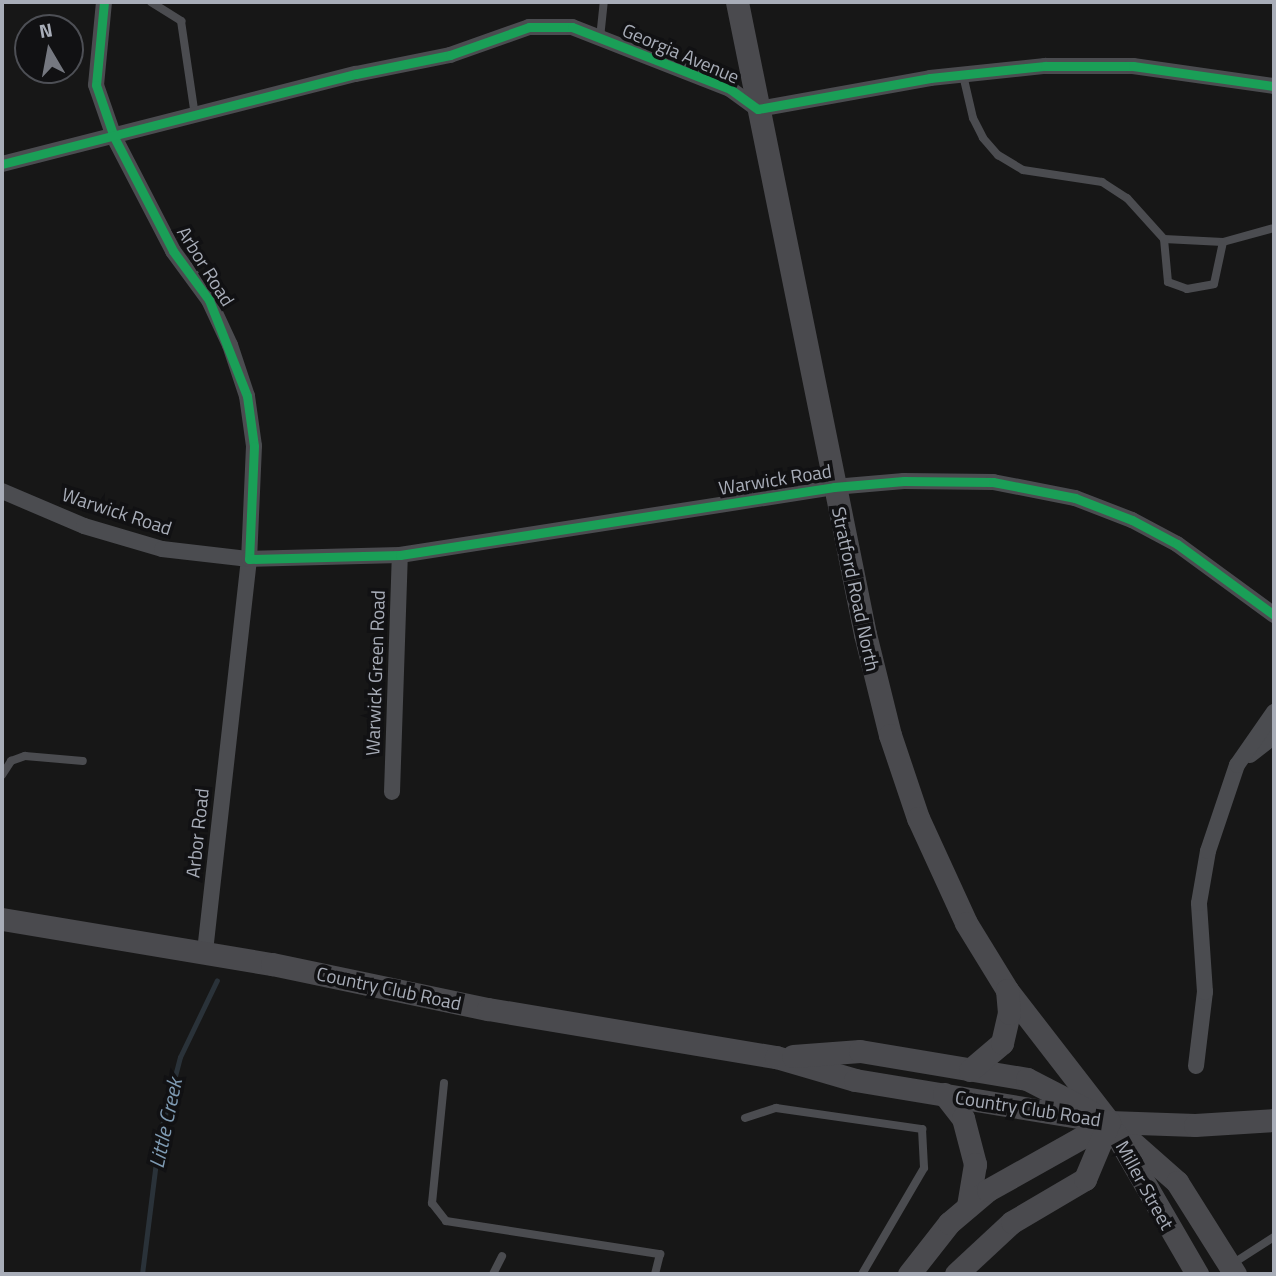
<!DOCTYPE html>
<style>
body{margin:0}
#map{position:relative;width:1276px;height:1276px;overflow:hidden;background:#171717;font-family:"Titillium Web",sans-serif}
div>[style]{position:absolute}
.stream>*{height:5px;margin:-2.5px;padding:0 2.5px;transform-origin:2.5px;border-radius:2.5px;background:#2a3239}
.lane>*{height:8px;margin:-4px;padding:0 4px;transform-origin:4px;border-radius:4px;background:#4b4c50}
.street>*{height:16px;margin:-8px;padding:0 8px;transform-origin:8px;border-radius:8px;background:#4b4c50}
.secondary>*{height:23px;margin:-11.5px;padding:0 11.5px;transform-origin:11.5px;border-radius:11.5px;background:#4a4a4e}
.cycleway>*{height:9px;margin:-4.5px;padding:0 4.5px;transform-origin:4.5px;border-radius:4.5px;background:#1a9f57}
span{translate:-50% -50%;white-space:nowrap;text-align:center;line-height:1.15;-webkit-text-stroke:7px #111113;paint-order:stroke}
.street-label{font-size:19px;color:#a8adb8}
.water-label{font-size:21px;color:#7f9bb3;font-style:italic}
.frame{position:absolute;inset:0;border:4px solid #a8adb8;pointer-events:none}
.north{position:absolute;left:14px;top:14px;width:70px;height:70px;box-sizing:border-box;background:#111113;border:2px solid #4d4f55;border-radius:50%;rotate:350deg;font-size:19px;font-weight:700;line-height:28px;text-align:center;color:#a8adb8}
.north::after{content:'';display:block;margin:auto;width:24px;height:32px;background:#757880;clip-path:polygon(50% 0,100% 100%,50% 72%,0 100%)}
</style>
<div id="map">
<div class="stream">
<div style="left:142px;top:1274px;width:138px;rotate:-82.9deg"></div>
<div style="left:159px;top:1137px;width:83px;rotate:-75.3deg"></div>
<div style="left:180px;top:1057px;width:85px;rotate:-64.3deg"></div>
</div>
<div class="lane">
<div style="left:151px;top:2px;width:36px;rotate:32deg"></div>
<div style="left:181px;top:21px;width:96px;rotate:81.6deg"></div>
<div style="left:600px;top:38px;width:36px;rotate:-84deg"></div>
<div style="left:963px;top:75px;width:44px;rotate:76.9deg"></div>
<div style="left:973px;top:118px;width:22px;rotate:63deg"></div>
<div style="left:983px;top:138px;width:23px;rotate:49deg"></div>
<div style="left:998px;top:155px;width:29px;rotate:31deg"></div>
<div style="left:1023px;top:170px;width:80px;rotate:8.6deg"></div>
<div style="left:1102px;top:182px;width:30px;rotate:33deg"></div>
<div style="left:1127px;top:198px;width:55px;rotate:47.9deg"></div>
<div style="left:1164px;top:239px;width:59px;rotate:2.9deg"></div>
<div style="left:1223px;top:242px;width:53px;rotate:-15.4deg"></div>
<div style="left:1164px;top:239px;width:43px;rotate:84.7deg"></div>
<div style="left:1168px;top:282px;width:20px;rotate:20deg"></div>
<div style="left:1187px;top:289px;width:27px;rotate:-10deg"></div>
<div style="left:1214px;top:284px;width:43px;rotate:-77.9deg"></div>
<div style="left:2px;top:775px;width:17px;rotate:-57deg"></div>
<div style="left:11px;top:761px;width:15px;rotate:-20deg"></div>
<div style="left:25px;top:756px;width:58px;rotate:4.9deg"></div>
<div style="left:444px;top:1083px;width:121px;rotate:95.7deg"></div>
<div style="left:432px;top:1203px;width:23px;rotate:52deg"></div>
<div style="left:446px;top:1221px;width:217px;rotate:8.8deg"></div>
<div style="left:660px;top:1254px;width:21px;rotate:104deg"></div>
<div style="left:745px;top:1118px;width:33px;rotate:-18deg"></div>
<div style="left:776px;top:1108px;width:148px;rotate:8.2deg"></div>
<div style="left:922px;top:1129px;width:39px;rotate:87deg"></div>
<div style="left:924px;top:1168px;width:123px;rotate:120.3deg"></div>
<div style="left:1232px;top:1264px;width:50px;rotate:-32.7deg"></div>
<div style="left:493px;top:1274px;width:20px;rotate:-63deg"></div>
</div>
<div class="street">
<div style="left:104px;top:2px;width:83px;rotate:95.5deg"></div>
<div style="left:96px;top:85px;width:55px;rotate:70.9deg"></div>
<div style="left:114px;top:137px;width:128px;rotate:62.6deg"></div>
<div style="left:173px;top:251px;width:61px;rotate:53.7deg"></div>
<div style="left:209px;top:300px;width:50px;rotate:65deg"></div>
<div style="left:230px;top:345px;width:54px;rotate:71.6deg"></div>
<div style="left:247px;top:396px;width:50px;rotate:82deg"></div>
<div style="left:254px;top:446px;width:113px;rotate:92.5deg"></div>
<div style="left:249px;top:559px;width:395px;rotate:96.4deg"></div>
<div style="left:2px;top:164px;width:365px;rotate:-14.3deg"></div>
<div style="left:356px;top:74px;width:96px;rotate:-11.4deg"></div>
<div style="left:450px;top:55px;width:84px;rotate:-19.5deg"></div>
<div style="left:529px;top:27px;width:43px"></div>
<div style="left:572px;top:27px;width:170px;rotate:21.4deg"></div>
<div style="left:730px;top:89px;width:34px;rotate:36deg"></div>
<div style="left:758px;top:109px;width:175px;rotate:-10.2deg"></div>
<div style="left:930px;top:78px;width:116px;rotate:-6deg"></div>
<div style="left:1045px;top:66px;width:88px"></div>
<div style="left:1133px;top:66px;width:142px;rotate:8.1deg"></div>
<div style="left:2px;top:491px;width:89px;rotate:23.1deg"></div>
<div style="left:84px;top:526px;width:81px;rotate:16.4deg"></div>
<div style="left:162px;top:549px;width:88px;rotate:6.6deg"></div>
<div style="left:249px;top:559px;width:151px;rotate:-1.5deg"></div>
<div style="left:400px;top:555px;width:439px;rotate:-8.9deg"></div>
<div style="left:834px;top:487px;width:70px;rotate:-4.9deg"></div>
<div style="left:904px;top:481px;width:89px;rotate:0.6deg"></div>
<div style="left:993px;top:482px;width:84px;rotate:11deg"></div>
<div style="left:1075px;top:498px;width:61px;rotate:21.1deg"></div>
<div style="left:1132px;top:520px;width:51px;rotate:28.1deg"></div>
<div style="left:1177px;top:544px;width:120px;rotate:36.2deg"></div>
<div style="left:1250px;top:755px;width:31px;rotate:-38deg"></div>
<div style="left:392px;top:792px;width:237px;rotate:-88.1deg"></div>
<div style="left:1196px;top:1066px;width:75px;rotate:-83.1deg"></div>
<div style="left:1205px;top:992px;width:89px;rotate:-93.9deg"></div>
<div style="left:1199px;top:903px;width:53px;rotate:-80.2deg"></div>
<div style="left:1208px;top:851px;width:91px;rotate:-71.4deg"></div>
<div style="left:1237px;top:765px;width:65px;rotate:-55.1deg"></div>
</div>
<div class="secondary">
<div style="left:737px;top:2px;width:645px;rotate:78.55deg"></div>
<div style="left:865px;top:634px;width:104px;rotate:76.1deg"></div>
<div style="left:890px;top:735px;width:88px;rotate:71.4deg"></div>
<div style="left:918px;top:818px;width:115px;rotate:65.4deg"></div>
<div style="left:966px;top:923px;width:79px;rotate:58.5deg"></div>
<div style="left:1007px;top:990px;width:167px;rotate:52.3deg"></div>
<div style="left:1109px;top:1122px;width:91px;rotate:41.4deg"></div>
<div style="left:1177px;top:1182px;width:109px;rotate:57.8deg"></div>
<div style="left:2px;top:919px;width:274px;rotate:9.5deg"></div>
<div style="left:272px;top:964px;width:221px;rotate:11.8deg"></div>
<div style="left:488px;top:1009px;width:292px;rotate:9.5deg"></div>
<div style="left:776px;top:1057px;width:82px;rotate:16.2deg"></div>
<div style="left:855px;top:1080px;width:257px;rotate:9.4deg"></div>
<div style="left:1109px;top:1122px;width:86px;rotate:2deg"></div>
<div style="left:1195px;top:1125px;width:79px;rotate:-3.6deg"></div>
<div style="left:793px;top:1056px;width:67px;rotate:-4.3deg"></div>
<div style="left:860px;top:1051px;width:169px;rotate:9.5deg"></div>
<div style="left:1027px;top:1079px;width:72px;rotate:27.3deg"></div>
<div style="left:970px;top:1070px;width:42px;rotate:-40.2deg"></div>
<div style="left:1002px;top:1043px;width:31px;rotate:-77deg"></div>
<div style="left:1009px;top:1013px;width:23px;rotate:-95deg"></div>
<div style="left:944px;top:1094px;width:31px;rotate:52deg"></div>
<div style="left:963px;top:1118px;width:48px;rotate:75.4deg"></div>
<div style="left:975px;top:1164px;width:43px;rotate:99.5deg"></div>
<div style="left:1116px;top:1134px;width:162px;rotate:59.9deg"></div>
<div style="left:909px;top:1274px;width:65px;rotate:-51.9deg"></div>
<div style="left:949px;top:1223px;width:51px;rotate:-40.2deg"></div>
<div style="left:988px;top:1190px;width:139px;rotate:-29.3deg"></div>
<div style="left:956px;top:1274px;width:76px;rotate:-42.9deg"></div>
<div style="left:1012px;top:1222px;width:85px;rotate:-30.5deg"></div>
<div style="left:1085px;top:1179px;width:62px;rotate:-67.2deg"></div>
</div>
<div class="cycleway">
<div style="left:104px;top:2px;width:83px;rotate:95.5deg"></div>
<div style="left:96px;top:85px;width:55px;rotate:70.9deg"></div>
<div style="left:114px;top:137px;width:128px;rotate:62.6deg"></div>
<div style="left:173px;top:251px;width:61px;rotate:53.7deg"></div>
<div style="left:209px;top:300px;width:103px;rotate:68.4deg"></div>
<div style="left:247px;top:396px;width:50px;rotate:82deg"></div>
<div style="left:254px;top:446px;width:113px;rotate:92.5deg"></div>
<div style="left:249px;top:559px;width:151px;rotate:-1.5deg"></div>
<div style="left:400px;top:555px;width:439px;rotate:-8.9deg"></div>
<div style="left:834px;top:487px;width:70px;rotate:-4.9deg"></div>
<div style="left:904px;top:481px;width:89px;rotate:0.6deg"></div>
<div style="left:993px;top:482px;width:84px;rotate:11deg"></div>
<div style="left:1075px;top:498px;width:61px;rotate:21.1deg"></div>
<div style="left:1132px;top:520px;width:51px;rotate:28.1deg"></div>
<div style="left:1177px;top:544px;width:120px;rotate:36.2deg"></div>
<div style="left:2px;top:164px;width:365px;rotate:-14.3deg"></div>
<div style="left:356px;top:74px;width:96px;rotate:-11.4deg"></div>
<div style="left:450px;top:55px;width:84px;rotate:-19.5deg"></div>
<div style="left:529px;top:27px;width:43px"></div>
<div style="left:572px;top:27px;width:170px;rotate:21.4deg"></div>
<div style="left:730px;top:89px;width:34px;rotate:36deg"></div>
<div style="left:758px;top:109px;width:175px;rotate:-10.2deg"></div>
<div style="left:930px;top:78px;width:116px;rotate:-6deg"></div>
<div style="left:1045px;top:66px;width:88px"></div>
<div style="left:1133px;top:66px;width:142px;rotate:8.1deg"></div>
</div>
<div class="street-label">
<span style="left:681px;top:53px;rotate:23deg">Georgia Avenue</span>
<span style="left:206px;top:266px;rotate:58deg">Arbor Road</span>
<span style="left:775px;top:479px;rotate:-9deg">Warwick Road</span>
<span style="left:117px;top:511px;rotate:18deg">Warwick Road</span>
<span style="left:856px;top:589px;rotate:78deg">Stratford Road North</span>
<span style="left:375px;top:673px;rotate:-88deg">Warwick Green Road</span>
<span style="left:197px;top:833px;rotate:-84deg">Arbor Road</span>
<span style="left:389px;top:988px;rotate:12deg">Country Club Road</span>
<span style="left:1028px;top:1108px;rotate:9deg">Country Club Road</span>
<span style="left:1145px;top:1185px;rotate:61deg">Miller Street</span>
</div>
<div class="water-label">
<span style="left:165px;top:1123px;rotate:-78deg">Little Creek</span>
</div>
<div class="frame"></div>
<div class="north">N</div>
</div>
